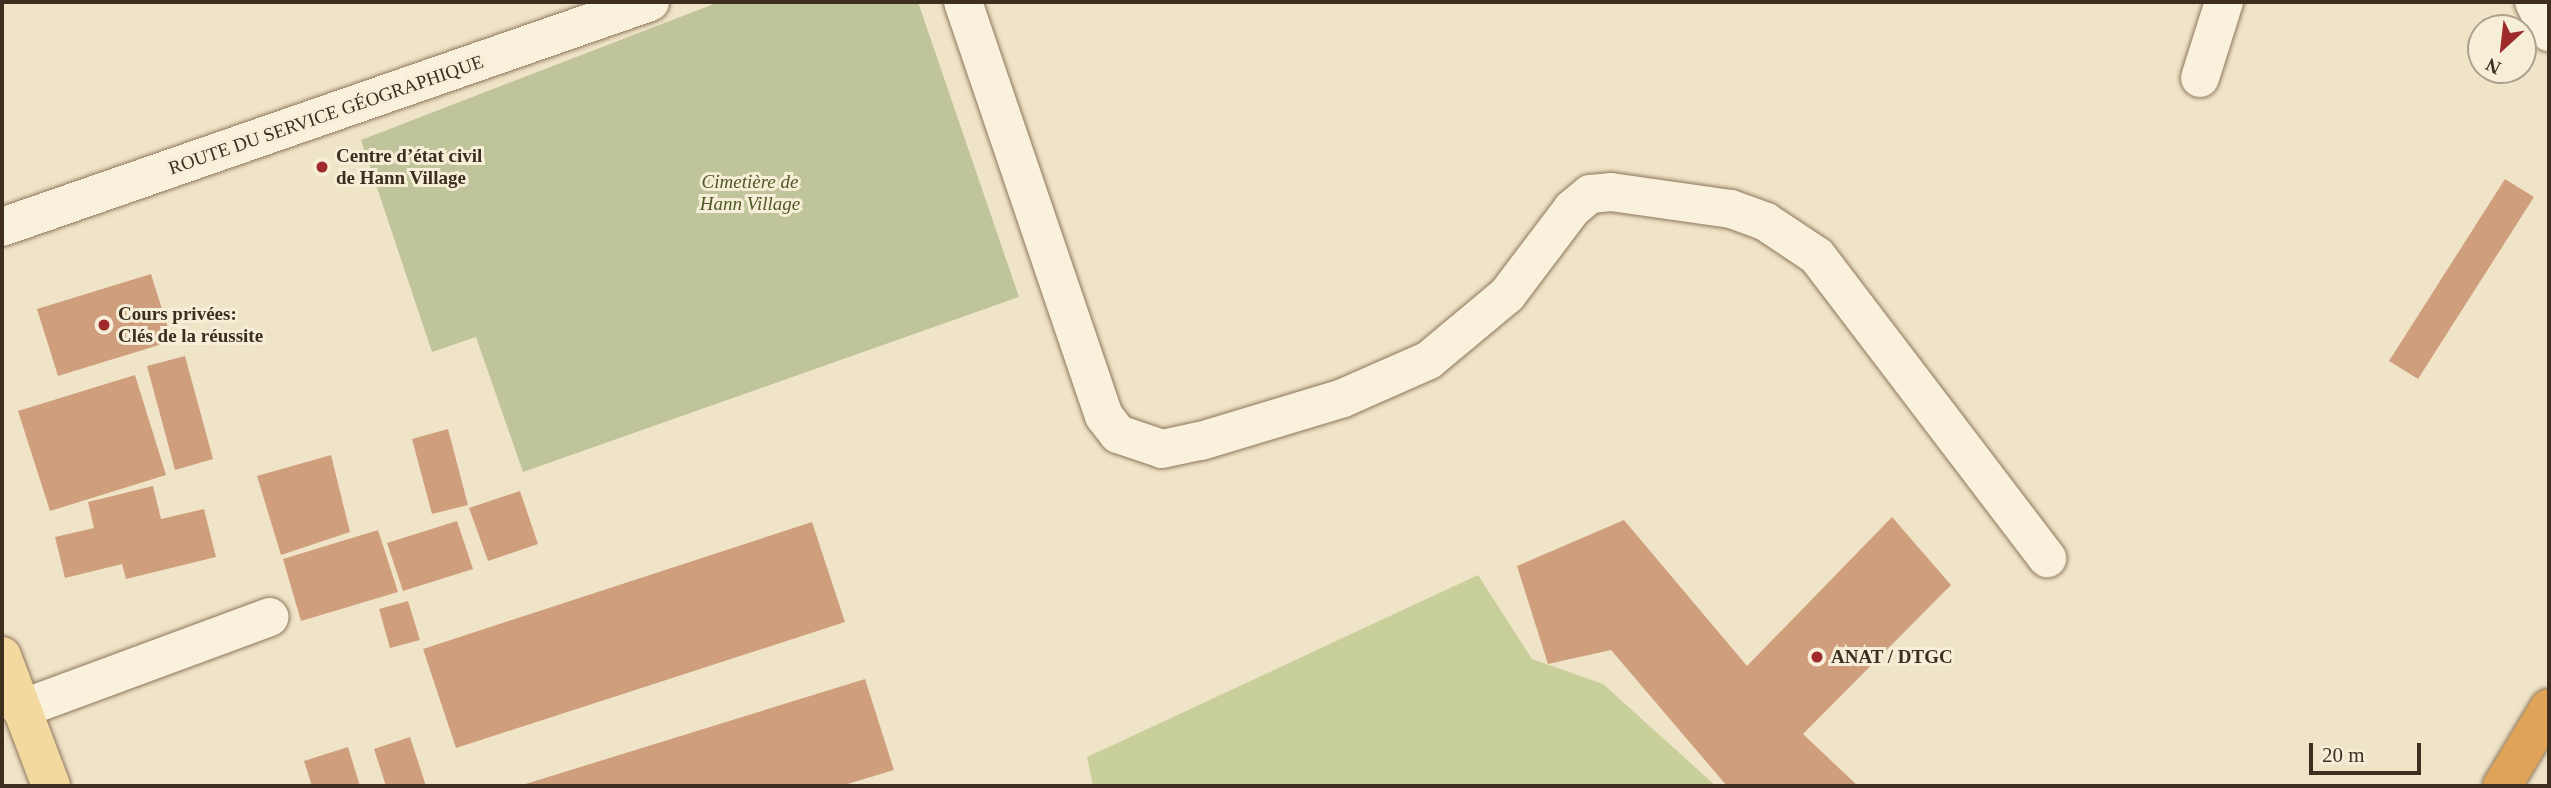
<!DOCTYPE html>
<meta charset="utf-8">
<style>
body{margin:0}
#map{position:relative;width:2551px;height:788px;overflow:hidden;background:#f0e4c8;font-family:"Times New Roman",serif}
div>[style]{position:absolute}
.green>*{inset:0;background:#c9cf9b}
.cemetery>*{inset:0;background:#bfc49a}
.building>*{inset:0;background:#cf9f7d}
.roads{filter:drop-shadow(0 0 2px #8d765c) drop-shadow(0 0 2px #8d765c)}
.minor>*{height:38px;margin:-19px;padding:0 19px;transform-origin:19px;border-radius:19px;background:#faf1dc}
.major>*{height:38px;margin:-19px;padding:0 19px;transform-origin:19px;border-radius:19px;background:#f3d9a0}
.highway>*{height:38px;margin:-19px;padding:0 19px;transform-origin:19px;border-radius:19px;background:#e0a458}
.dots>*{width:19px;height:19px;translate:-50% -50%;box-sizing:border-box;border:4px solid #f7eed8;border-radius:50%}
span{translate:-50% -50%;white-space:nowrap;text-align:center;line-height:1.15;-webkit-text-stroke:6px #f7eed8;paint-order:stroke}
.street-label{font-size:19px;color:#3d2e20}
.poi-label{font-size:19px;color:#3d2e20;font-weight:700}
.left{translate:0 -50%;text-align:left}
.park-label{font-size:19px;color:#4d5a26;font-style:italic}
.frame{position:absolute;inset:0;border:4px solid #3d2e20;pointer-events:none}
.north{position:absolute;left:2467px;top:14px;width:70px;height:70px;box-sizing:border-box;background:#f7eed8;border:2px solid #ada18e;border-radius:50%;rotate:207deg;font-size:19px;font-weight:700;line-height:28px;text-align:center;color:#3d2e20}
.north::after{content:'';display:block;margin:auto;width:24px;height:32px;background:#9e2a2b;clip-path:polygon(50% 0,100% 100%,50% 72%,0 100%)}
.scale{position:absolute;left:2309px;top:743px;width:112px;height:32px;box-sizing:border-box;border:4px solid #3d2e20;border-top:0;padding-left:9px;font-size:21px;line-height:24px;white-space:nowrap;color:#3d2e20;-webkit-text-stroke:5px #f7eed8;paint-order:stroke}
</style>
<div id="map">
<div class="green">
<div style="clip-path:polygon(1478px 575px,1532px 659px,1603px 684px,1716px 786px,1093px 786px,1087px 757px)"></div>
</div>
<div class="cemetery">
<div style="clip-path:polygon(719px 2px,918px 2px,1019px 297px,523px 472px,476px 337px,432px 352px,361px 140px)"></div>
</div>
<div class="building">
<div style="clip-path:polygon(2505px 179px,2534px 197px,2418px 379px,2389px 361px)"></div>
<div style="clip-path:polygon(151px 274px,172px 341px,58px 376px,37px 309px)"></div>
<div style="clip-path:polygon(185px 356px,213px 459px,175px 470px,147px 366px)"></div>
<div style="clip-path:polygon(135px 375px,166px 475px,50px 511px,18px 411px)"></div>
<div style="clip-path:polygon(448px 429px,468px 505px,432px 514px,412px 439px)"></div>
<div style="clip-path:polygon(331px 455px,350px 532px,281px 555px,257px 476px)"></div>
<div style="clip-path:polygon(153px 486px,161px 519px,204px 509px,216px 557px,126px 579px,122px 564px,65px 578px,55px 537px,94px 528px,88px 502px)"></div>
<div style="clip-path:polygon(520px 491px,538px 544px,488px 561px,469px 508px)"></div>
<div style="clip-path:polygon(1892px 517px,1951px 585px,1803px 734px,1858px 786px,1727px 786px,1611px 650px,1548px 664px,1517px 566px,1624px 520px,1747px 666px)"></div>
<div style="clip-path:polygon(457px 521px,473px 569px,403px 591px,387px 543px)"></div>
<div style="clip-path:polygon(812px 522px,845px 622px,456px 748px,423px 649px)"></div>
<div style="clip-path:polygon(378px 530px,398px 592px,301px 621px,283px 559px)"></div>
<div style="clip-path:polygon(408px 601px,420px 640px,390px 648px,379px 609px)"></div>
<div style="clip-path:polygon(865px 679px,894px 770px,841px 786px,519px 786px)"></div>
<div style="clip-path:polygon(410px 737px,426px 786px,386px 786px,374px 749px)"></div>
<div style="clip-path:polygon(348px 747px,360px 786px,312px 786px,304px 761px)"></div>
</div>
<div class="roads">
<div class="minor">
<div style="left:963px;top:2px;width:437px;rotate:71.2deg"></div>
<div style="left:1104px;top:416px;width:23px;rotate:52deg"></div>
<div style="left:1118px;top:434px;width:46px;rotate:18.8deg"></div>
<div style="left:1162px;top:449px;width:40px;rotate:-12deg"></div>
<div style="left:1201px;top:441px;width:148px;rotate:-16.8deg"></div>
<div style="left:1343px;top:398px;width:94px;rotate:-23.8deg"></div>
<div style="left:1429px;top:360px;width:102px;rotate:-39.8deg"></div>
<div style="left:1507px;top:295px;width:108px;rotate:-52.9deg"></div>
<div style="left:1572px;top:209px;width:23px;rotate:-40deg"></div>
<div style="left:1590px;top:194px;width:21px;rotate:-5deg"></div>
<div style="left:1611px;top:192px;width:121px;rotate:8.1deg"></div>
<div style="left:1731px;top:209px;width:37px;rotate:20deg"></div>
<div style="left:1766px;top:222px;width:61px;rotate:33.7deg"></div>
<div style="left:1817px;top:256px;width:380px;rotate:52.7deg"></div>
<div style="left:2534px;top:2px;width:34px;rotate:63deg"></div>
<div style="left:2200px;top:78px;width:80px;rotate:-72.5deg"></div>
<div style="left:2px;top:227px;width:686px;rotate:-19.15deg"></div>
<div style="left:21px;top:709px;width:265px;rotate:-20.3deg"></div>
</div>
<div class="major">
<div style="left:2px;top:656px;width:139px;rotate:69.3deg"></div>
</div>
<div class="highway">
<div style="left:2502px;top:786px;width:91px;rotate:-58.9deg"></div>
</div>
</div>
<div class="dots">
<div style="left:322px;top:167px;background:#9e2a2b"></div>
<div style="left:104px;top:325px;background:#9e2a2b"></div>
<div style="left:1817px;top:657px;background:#9e2a2b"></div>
</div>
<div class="street-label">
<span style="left:326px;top:115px;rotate:-19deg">ROUTE DU SERVICE GÉOGRAPHIQUE</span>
</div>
<div class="poi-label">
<span class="left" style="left:336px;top:167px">Centre d’état civil<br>de Hann Village</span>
<span class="left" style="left:118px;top:325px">Cours privées:<br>Clés de la réussite</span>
<span class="left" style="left:1831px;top:657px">ANAT / DTGC</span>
</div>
<div class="park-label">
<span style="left:750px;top:193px">Cimetière de<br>Hann Village</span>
</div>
<div class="frame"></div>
<div class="north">N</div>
<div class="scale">20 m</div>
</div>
